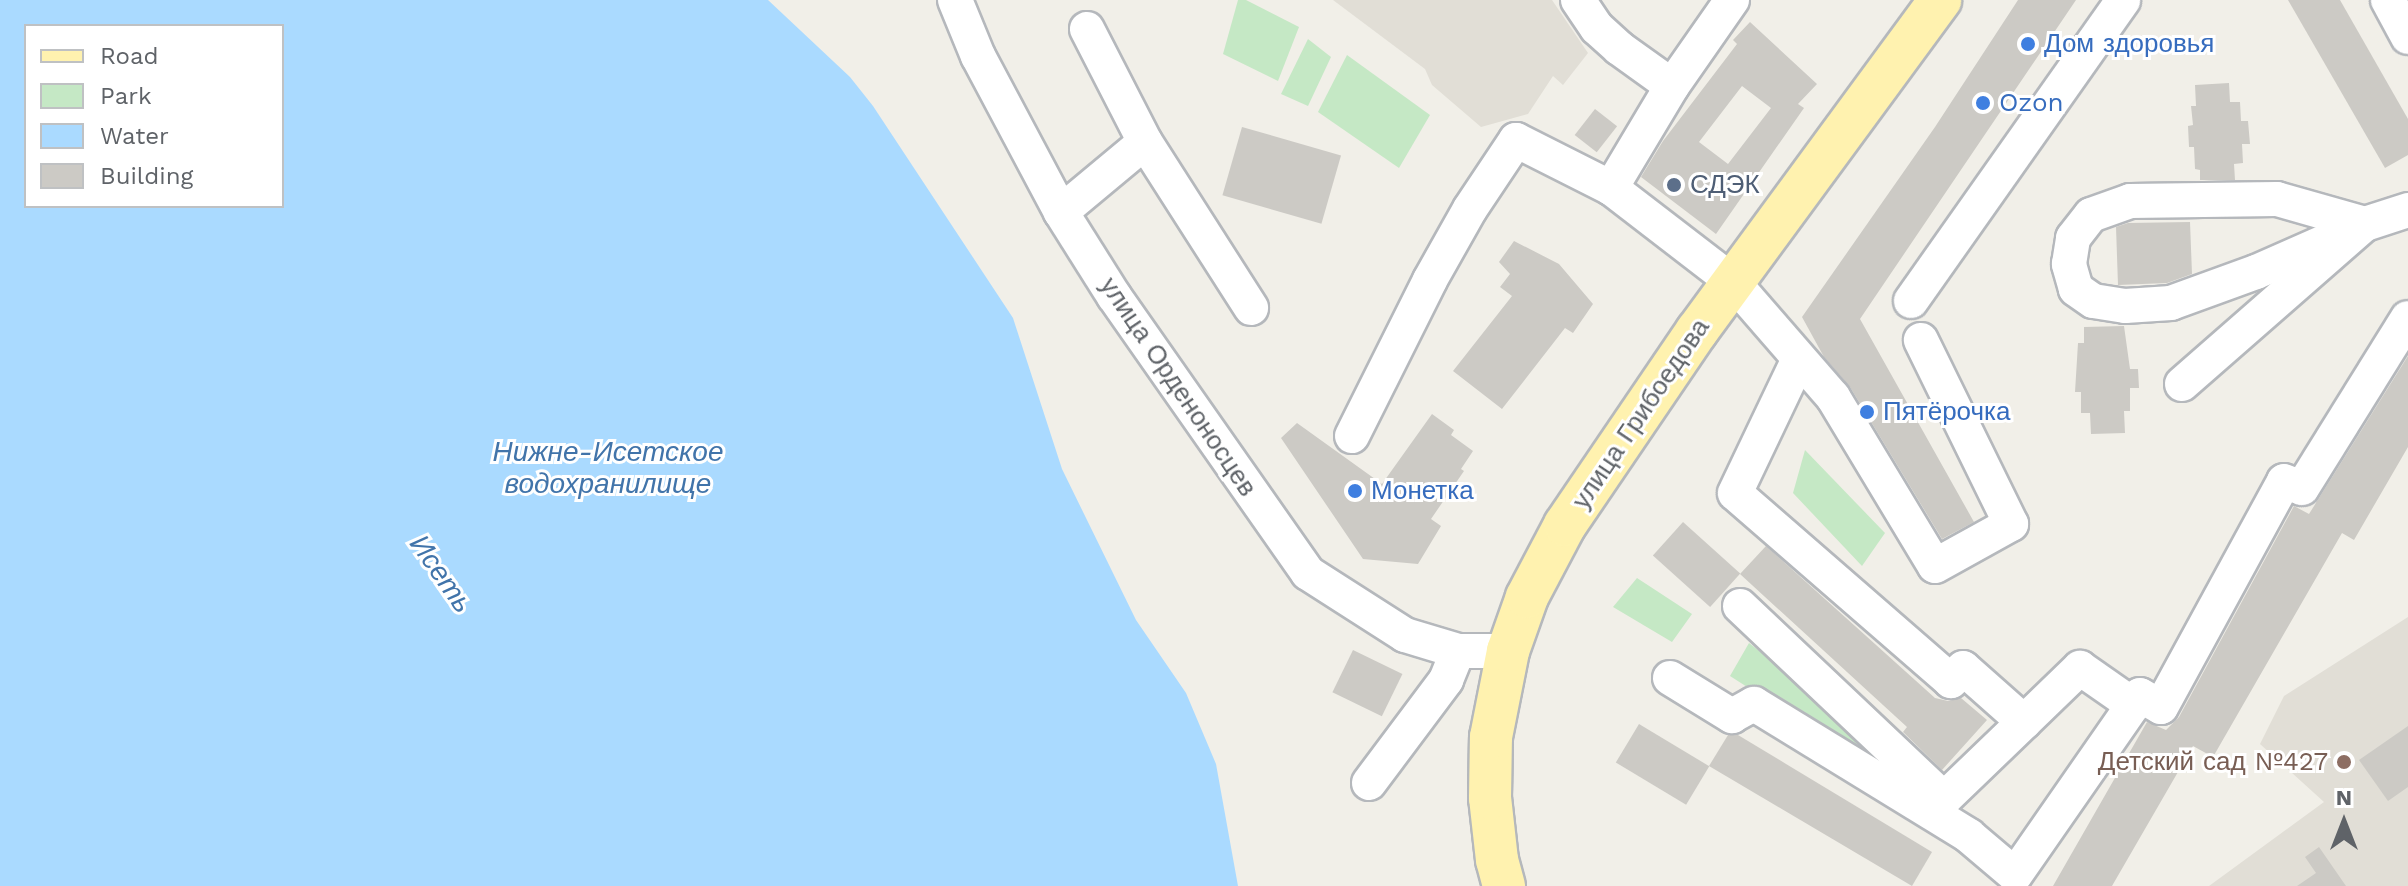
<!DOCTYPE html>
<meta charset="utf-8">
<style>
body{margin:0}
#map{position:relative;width:2408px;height:886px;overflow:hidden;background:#f1efe8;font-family:"Work Sans",sans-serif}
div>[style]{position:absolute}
.education>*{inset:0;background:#e1ded6}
.green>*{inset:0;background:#c5e8c5}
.water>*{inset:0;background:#aadaff}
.building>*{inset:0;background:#cccac5;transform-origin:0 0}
.roads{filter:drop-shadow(2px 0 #b5b8bc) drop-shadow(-2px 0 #b5b8bc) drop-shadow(0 2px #b5b8bc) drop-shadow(0 -2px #b5b8bc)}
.minor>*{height:34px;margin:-17px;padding:0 17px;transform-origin:17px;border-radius:17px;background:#fff}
.major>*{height:42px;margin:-21px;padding:0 21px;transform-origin:21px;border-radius:21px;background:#fff2af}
.dots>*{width:22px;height:22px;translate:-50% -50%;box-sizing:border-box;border:4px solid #fff;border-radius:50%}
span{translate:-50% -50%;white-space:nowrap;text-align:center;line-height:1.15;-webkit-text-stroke:6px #fff;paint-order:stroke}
.shop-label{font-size:26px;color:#366cbe}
.left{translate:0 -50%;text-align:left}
.service-label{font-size:26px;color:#4e5e75}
.street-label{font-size:26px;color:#5f6368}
.education-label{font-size:26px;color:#785e54}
.right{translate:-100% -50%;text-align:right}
.water-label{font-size:28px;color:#4174aa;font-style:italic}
.legend{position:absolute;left:24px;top:24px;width:260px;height:184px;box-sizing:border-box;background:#fff;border:2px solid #bfc1c3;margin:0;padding:10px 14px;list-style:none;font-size:24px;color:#5f6368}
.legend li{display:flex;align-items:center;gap:16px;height:40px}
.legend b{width:40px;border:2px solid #bfc1c3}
.north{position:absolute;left:2304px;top:782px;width:80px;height:80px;-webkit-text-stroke:6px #fff;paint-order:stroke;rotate:0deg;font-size:22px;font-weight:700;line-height:32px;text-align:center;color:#5f6368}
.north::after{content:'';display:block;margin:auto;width:28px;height:36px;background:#5f6368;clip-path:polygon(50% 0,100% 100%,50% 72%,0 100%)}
</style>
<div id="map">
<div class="education">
<div style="clip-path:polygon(1333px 0,1552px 0,1588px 53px,1563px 85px,1553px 76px,1528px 114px,1481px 127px,1432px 85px,1425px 69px)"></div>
<div style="clip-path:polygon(2408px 617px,2408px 886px,2209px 886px,2324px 802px,2260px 744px,2284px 696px)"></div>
</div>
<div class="green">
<div style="clip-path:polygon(1238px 0,1246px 0,1299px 27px,1278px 81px,1223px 54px)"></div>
<div style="clip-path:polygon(1308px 39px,1331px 57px,1308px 106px,1281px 94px)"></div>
<div style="clip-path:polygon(1347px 55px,1430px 115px,1399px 168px,1318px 112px)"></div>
<div style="clip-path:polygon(1805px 450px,1885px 533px,1862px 566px,1793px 493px)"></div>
<div style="clip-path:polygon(1637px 578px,1692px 614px,1672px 642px,1613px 607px)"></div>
<div style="clip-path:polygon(1749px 643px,1886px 749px,1872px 767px,1730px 676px)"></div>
</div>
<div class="water">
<div style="clip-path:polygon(evenodd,0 0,768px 0,850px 77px,873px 106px,1013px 318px,1062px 469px,1136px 620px,1186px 693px,1216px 764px,1238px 886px,0 886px,0 0,26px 26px,282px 26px,282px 206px,26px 206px,26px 26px)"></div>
</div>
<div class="building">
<div style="clip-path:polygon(2018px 0,2076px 0,1860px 319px,1974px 522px,1942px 539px,1850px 387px,1824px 357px,1802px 317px,1935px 127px)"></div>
<div style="clip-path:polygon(2288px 0,2340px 0,2408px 119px,2408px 155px,2385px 168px)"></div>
<div style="clip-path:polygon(evenodd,1750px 22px,1817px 84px,1798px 104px,1804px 108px,1716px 234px,1641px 177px,1663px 141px,1737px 44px,1733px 40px,1750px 22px,1742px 86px,1771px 108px,1728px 164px,1699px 142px,1742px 86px)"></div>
<div style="clip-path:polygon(2229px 83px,2230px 102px,2240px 102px,2241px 121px,2248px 121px,2250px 144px,2242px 144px,2243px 163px,2234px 164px,2235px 180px,2200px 180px,2200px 170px,2195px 169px,2194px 147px,2189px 147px,2188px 126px,2193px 125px,2191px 106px,2196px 106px,2195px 85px)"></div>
<div style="left:1595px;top:109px;width:28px;height:33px;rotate:38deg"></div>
<div style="left:1242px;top:127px;width:103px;height:71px;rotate:16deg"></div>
<div style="clip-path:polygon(2190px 222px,2192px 274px,2167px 283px,2118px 285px,2116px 227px,2128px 223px)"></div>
<div style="clip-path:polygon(1514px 241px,1559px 264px,1593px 304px,1573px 333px,1565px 328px,1502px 409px,1453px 371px,1512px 296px,1500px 287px,1510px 274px,1499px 262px)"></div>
<div style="clip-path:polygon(2124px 326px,2130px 369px,2138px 369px,2139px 388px,2130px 388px,2130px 411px,2124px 411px,2125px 433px,2091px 434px,2090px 413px,2081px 413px,2081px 392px,2075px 392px,2078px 343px,2084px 343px,2084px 327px)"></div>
<div style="clip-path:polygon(2408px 356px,2408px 447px,2354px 540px,2342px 533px,2213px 757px,2193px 746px,2112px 886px,2053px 886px,2147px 722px,2166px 730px,2179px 717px,2294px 506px,2309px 514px)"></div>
<div style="clip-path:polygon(1432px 414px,1454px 430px,1451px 435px,1473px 451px,1461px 469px,1464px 471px,1431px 519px,1441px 526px,1418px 564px,1363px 559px,1281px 438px,1297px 423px,1382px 484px)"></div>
<div style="left:1683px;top:522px;width:77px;height:45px;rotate:42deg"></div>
<div style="clip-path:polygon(1766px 546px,1935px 698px,1948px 701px,1961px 698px,1987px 720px,1942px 770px,1903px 732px,1907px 727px,1740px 574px)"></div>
<div style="left:1353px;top:650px;width:55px;height:47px;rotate:26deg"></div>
<div style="left:1639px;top:724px;width:82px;height:45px;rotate:31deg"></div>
<div style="clip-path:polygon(2408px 726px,2408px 787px,2388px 801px,2359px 760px)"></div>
<div style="clip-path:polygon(1728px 735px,1738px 735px,1932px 852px,1912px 886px,1709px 766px)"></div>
<div style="clip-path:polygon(2319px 847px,2346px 886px,2297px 886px,2316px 873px,2305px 857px)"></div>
</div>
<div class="roads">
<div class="minor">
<div style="left:955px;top:0;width:61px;rotate:67.7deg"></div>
<div style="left:978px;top:56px;width:177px;rotate:62deg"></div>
<div style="left:1061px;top:212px;width:99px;rotate:57.8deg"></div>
<div style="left:1114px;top:296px;width:338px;rotate:55deg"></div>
<div style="left:1308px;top:573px;width:115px;rotate:32.6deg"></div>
<div style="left:1405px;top:635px;width:55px;rotate:16.8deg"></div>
<div style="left:1458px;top:651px;width:50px"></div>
<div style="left:1578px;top:0;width:34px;rotate:56deg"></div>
<div style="left:1597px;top:28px;width:30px;rotate:42deg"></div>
<div style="left:1619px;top:48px;width:65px;rotate:35.6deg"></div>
<div style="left:1672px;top:86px;width:119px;rotate:120.9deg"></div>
<div style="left:2388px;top:0;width:42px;rotate:61.6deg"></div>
<div style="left:1672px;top:86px;width:105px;rotate:-55.1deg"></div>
<div style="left:1145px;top:142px;width:197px;rotate:57.4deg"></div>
<div style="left:2277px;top:199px;width:91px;rotate:15.9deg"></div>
<div style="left:2365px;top:224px;width:119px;rotate:156.2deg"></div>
<div style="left:2256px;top:272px;width:90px;rotate:160deg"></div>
<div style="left:2171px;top:303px;width:46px;rotate:176.3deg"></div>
<div style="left:2125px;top:306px;width:32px;rotate:-171deg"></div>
<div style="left:2093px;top:301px;width:21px;rotate:-145deg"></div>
<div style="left:2076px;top:289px;width:26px;rotate:-106deg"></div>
<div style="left:2069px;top:264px;width:26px;rotate:-81deg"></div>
<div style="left:2073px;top:238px;width:29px;rotate:-52deg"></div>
<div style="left:2091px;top:215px;width:41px;rotate:-19.7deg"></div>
<div style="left:2130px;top:201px;width:147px;rotate:-0.8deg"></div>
<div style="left:1061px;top:212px;width:109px;rotate:-39.8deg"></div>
<div style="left:1145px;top:142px;width:127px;rotate:-117.2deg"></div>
<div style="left:1911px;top:301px;width:368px;rotate:-54.8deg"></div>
<div style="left:2182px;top:384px;width:243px;rotate:-41.2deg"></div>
<div style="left:2365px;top:224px;width:45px;rotate:-18deg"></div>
<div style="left:1352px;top:436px;width:174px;rotate:-63.4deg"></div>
<div style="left:1430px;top:280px;width:81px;rotate:-60.6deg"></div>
<div style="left:1470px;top:209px;width:83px;rotate:-56.3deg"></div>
<div style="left:1516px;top:140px;width:106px;rotate:26.8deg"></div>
<div style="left:1611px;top:188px;width:154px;rotate:37.6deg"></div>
<div style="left:1733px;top:282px;width:152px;rotate:49deg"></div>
<div style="left:1833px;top:397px;width:197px;rotate:58.9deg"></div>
<div style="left:1935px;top:566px;width:87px;rotate:-28.9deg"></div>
<div style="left:2011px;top:524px;width:205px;rotate:-116.1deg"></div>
<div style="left:1740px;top:606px;width:281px;rotate:43.4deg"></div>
<div style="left:1944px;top:799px;width:111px;rotate:-43.9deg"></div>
<div style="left:2024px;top:722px;width:81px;rotate:-138.5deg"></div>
<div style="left:1963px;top:668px;width:18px;rotate:133deg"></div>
<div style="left:1951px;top:681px;width:286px;rotate:-139deg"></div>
<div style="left:1735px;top:493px;width:148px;rotate:-64.5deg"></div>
<div style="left:1670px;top:678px;width:73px;rotate:31.5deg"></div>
<div style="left:1732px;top:716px;width:25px;rotate:-29deg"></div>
<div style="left:1754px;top:704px;width:252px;rotate:31.5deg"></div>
<div style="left:1969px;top:836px;width:60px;rotate:40.3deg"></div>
<div style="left:2015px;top:875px;width:219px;rotate:-55.2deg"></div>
<div style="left:2140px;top:695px;width:24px;rotate:30deg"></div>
<div style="left:2161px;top:707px;width:257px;rotate:-61.4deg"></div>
<div style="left:2284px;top:481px;width:19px;rotate:21deg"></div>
<div style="left:2302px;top:488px;width:200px;rotate:-58.1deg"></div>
<div style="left:2024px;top:722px;width:78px;rotate:-44deg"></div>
<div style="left:2080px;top:668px;width:65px;rotate:34.9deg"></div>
<div style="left:1369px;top:783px;width:129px;rotate:-53.2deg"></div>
<div style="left:1446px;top:680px;width:31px;rotate:-68deg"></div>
</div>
<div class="major">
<div style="left:1504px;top:886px;width:27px;rotate:-105deg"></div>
<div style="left:1497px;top:860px;width:62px;rotate:-96.4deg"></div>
<div style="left:1490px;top:798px;width:61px;rotate:-89.1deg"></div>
<div style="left:1491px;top:737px;width:88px;rotate:-78.8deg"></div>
<div style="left:1508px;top:651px;width:57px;rotate:-70.6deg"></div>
<div style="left:1527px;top:597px;width:81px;rotate:-62.2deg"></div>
<div style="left:1565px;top:525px;width:235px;rotate:-55.8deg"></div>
<div style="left:1697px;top:331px;width:411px;rotate:-53.7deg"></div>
</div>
</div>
<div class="dots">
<div style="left:2028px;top:44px;background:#3f7fe0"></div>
<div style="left:1983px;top:103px;background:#3f7fe0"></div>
<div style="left:1674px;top:185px;background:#5c6f8a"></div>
<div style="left:1867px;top:412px;background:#3f7fe0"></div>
<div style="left:1355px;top:491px;background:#3f7fe0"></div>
<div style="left:2344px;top:762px;background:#8d6e63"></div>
</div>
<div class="shop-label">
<span class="left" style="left:2044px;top:44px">Дом здоровья</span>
<span class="left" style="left:1999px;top:103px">Ozon</span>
<span class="left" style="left:1883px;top:412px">Пятёрочка</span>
<span class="left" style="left:1371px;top:491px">Монетка</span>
</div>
<div class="service-label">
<span class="left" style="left:1690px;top:185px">СДЭК</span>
</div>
<div class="street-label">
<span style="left:1178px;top:387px;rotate:56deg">улица Орденоносцев</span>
<span style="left:1641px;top:414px;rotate:-56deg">улица Грибоедова</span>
</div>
<div class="education-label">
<span class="right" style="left:2328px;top:762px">Детский сад №427</span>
</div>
<div class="water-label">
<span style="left:608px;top:468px">Нижне-Исетское<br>водохранилище</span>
<span style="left:441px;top:574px;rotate:55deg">Исеть</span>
</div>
<ul class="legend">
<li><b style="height:10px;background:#fff2af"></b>Road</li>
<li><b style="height:22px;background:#c5e8c5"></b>Park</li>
<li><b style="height:22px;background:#aadaff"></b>Water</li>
<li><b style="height:22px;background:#cccac5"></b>Building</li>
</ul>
<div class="north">N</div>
</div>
